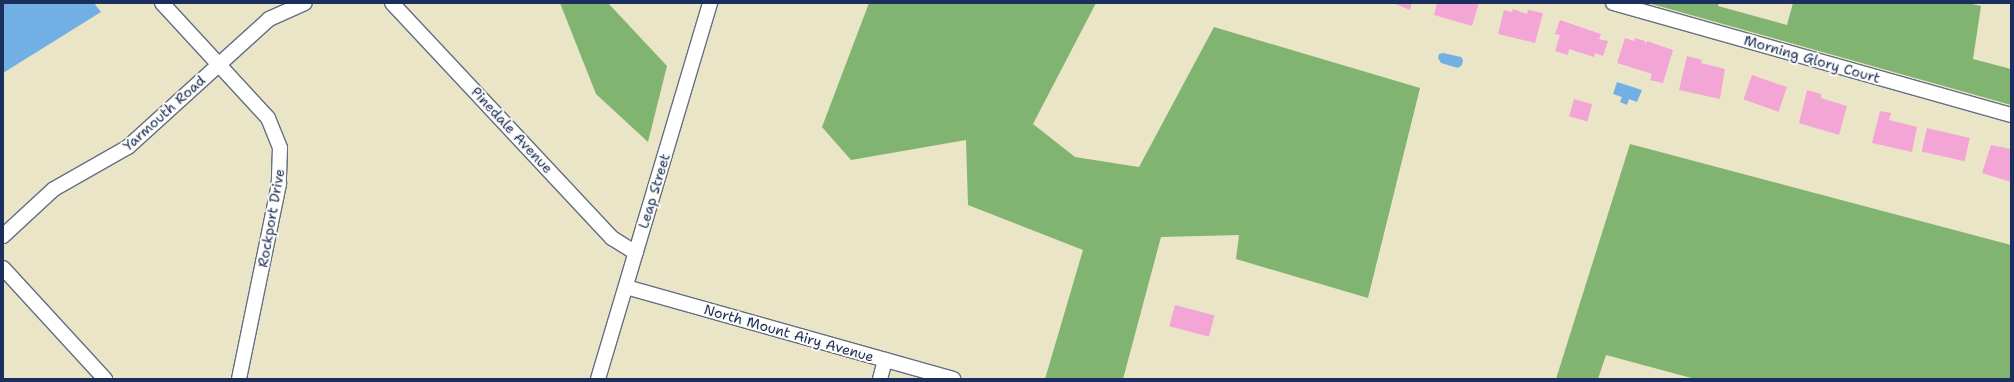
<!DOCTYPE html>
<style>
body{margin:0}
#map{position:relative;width:2014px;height:382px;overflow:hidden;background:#ebe5c7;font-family:"Shantell Sans",sans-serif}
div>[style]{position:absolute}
.forest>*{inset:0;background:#80b470}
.water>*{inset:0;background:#71afe4}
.building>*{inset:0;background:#f3a6d6;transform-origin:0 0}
.roads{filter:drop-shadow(1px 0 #646f83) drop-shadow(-1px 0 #646f83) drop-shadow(0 1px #646f83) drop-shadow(0 -1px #646f83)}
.minor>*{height:14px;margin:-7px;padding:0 7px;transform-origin:7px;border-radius:7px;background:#fff}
span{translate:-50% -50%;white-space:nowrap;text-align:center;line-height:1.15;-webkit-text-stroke:4px #fdfcf7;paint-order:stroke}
.street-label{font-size:14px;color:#1b2f5e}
.frame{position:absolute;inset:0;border:4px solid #1b2f5e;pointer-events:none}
</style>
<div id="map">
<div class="forest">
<div style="clip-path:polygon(560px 3px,608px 3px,667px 66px,648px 142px,596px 94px)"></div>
<div style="clip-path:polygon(869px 3px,1096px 3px,1033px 124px,1075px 157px,1139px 167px,1214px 27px,1420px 88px,1368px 298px,1236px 259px,1239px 235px,1161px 237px,1123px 379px,1045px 379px,1083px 250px,968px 205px,966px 140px,851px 160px,822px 127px)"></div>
<div style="clip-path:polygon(1648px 3px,1719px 3px,1718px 6px,1787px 25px,1793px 3px,1968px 3px,1981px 6px,1973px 59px,2011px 69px,2011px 105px)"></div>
<div style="clip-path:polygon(1630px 144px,2011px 245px,2011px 379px,1695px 379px,1606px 355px,1598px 379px,1556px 379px)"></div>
</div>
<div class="water">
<div style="clip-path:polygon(3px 3px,94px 3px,101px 12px,3px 73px)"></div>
<div style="clip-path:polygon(1443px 53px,1461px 57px,1463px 60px,1462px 65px,1458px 68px,1441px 63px,1438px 58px,1439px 54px)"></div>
<div style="clip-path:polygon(1617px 82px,1642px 90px,1637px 102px,1629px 99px,1627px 105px,1620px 102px,1622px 97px,1613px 94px)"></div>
</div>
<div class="building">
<div style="clip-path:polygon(1393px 3px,1412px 3px,1410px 10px)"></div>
<div style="clip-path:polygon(1437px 3px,1479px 3px,1472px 26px,1434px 15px)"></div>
<div style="clip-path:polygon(1513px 9px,1527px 14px,1528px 10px,1543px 13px,1535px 43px,1498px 34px,1504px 10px,1512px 12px)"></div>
<div style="clip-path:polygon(1560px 20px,1601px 34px,1599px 39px,1608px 41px,1603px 56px,1595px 53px,1594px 57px,1569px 49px,1568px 55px,1555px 51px,1560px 35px,1555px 34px)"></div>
<div style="clip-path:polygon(1625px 38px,1634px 41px,1635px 38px,1645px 41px,1645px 44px,1647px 41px,1673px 50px,1663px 83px,1650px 80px,1652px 74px,1617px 63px)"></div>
<div style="clip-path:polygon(1687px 56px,1702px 60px,1701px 63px,1725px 69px,1720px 99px,1679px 90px)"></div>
<div style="left:1752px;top:75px;width:37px;height:26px;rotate:19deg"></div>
<div style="clip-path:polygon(1807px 90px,1821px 94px,1821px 98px,1847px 106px,1839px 135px,1799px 123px)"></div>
<div style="left:1574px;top:99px;width:19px;height:18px;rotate:16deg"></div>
<div style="clip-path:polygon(1880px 111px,1891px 113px,1889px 120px,1917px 127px,1912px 152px,1872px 143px)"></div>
<div style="left:1927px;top:128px;width:44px;height:24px;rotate:13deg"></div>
<div style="clip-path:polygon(1991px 145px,2011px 149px,2011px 182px,1982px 173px)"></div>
<div style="left:1175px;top:305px;width:41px;height:22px;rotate:15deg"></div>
</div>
<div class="roads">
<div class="minor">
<div style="left:162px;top:3px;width:156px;rotate:47.3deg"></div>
<div style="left:268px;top:118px;width:32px;rotate:68deg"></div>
<div style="left:280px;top:148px;width:36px;rotate:92deg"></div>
<div style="left:279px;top:184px;width:199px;rotate:101.6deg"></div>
<div style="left:392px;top:3px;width:322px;rotate:46.9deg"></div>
<div style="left:612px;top:238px;width:28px;rotate:32deg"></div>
<div style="left:1613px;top:3px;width:413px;rotate:15.7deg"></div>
<div style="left:3px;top:236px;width:69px;rotate:-42.7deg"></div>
<div style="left:54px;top:189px;width:85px;rotate:-29.6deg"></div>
<div style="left:128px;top:147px;width:190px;rotate:-42.2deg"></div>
<div style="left:269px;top:19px;width:39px;rotate:-24deg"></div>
<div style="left:3px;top:268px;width:151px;rotate:47.4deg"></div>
<div style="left:626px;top:287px;width:340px;rotate:15.7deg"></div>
<div style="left:598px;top:379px;width:392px;rotate:-73.4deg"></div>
<div style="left:880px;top:379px;width:20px;rotate:-75deg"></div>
</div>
</div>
<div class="street-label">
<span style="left:1812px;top:59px;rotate:16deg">Morning Glory Court</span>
<span style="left:164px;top:113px;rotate:-42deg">Yarmouth Road</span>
<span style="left:512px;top:130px;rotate:47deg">Pinedale Avenue</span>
<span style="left:654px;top:191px;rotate:-73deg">Leap Street</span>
<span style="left:271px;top:218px;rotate:-80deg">Rockport Drive</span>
<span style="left:789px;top:333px;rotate:16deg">North Mount Airy Avenue</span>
</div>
<div class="frame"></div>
</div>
